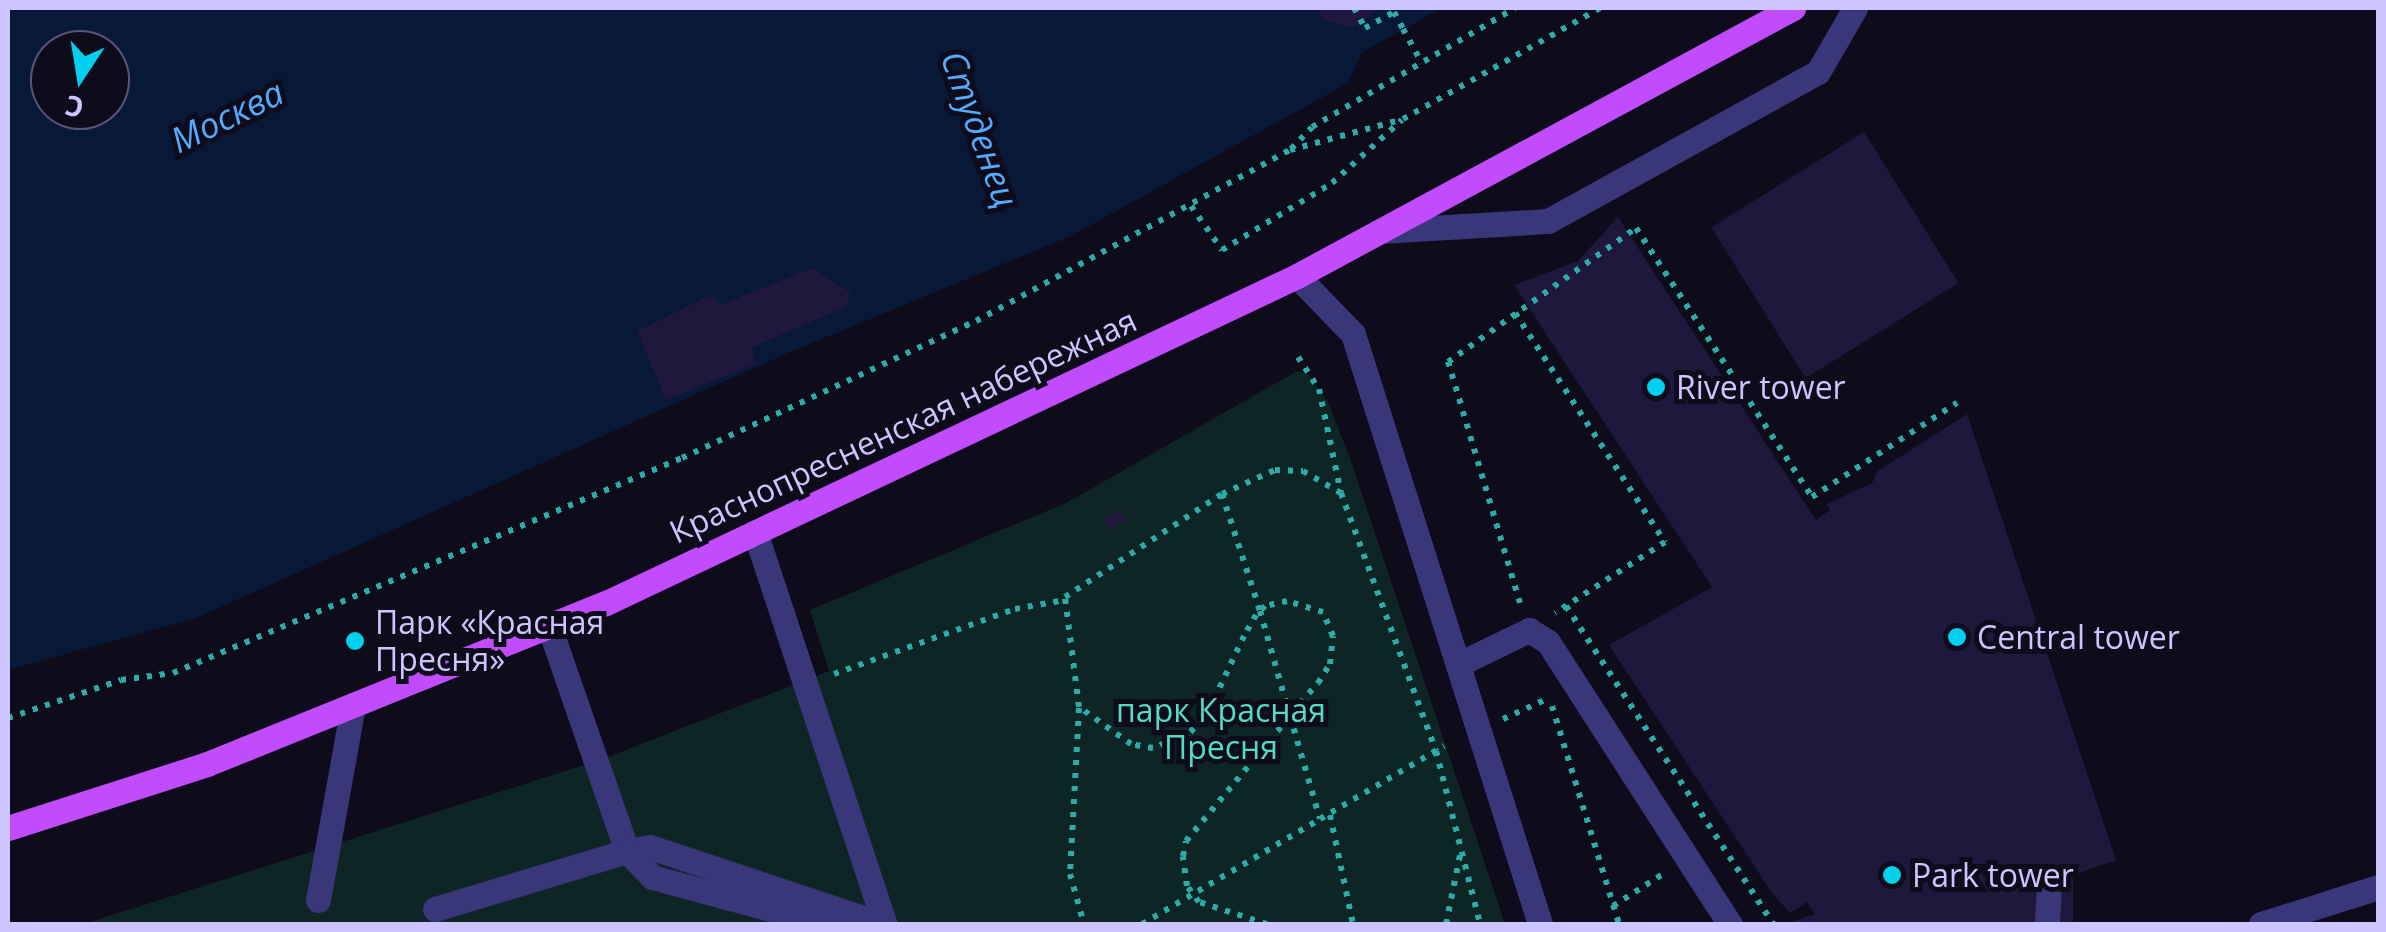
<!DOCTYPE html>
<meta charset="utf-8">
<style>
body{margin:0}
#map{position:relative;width:2386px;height:932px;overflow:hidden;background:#0e0b1b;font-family:"Open Sans",sans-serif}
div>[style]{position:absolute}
.green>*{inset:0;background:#0e2525}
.water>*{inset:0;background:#081837}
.pier>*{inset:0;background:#0e0b1b}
.building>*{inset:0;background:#20173c;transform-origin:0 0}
.path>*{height:6px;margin-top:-3px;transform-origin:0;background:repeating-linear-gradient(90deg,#2caca8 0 5px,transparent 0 13px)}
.minor>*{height:25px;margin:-12.5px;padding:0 12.5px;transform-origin:12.5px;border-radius:12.5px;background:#3a367a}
.major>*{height:25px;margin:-12.5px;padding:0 12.5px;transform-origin:12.5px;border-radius:12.5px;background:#c14cfe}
.path-bridge>*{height:6px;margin-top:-3px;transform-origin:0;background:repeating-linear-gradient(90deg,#2caca8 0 5px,transparent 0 13px)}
.dots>*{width:28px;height:28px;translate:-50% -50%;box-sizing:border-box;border:5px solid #0e0b1b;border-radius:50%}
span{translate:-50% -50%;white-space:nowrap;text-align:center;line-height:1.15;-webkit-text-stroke:10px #0e0b1b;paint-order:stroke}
.poi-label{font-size:32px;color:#cdc5ff}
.left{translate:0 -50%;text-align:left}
.street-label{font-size:32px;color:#cdc5ff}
.park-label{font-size:32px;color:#53ddbf}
.water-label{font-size:35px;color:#53aafe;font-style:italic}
.frame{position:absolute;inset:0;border:10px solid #cdc5ff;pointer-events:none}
.north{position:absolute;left:30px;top:30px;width:100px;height:100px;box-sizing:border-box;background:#0e0b1b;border:2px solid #5a5576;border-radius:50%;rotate:192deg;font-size:28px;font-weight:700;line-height:40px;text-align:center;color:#cdc5ff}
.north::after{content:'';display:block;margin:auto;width:35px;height:45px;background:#01d0ef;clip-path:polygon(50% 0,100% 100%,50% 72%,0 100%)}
</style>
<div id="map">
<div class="green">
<div style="clip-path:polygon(1297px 371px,1309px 375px,1328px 402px,1351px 461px,1505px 924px,84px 924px,600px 760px,829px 671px,810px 610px,1066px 503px)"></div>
</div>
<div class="water">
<div style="clip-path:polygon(evenodd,8px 8px,1484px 8px,1071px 236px,788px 353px,196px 618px,8px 670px,8px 8px,50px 50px,110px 50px,110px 110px,50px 110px,50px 50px)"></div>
</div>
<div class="pier">
<div style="clip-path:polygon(1442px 8px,1484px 8px,1348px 83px,1362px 52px)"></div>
</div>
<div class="building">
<div style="clip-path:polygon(1316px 8px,1380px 8px,1353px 28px,1324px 20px)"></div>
<div style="left:1864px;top:132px;width:178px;height:180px;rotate:58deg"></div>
<div style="clip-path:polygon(1618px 217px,1816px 520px,1830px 510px,1827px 504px,1872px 483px,1878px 471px,1967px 414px,2116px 860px,2073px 875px,2073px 924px,1786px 924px,1815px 914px,1807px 902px,1790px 913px,1772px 893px,1609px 645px,1712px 587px,1514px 285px,1578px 261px)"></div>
<div style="clip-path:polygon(812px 268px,850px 292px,846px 307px,752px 347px,755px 364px,666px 400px,637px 331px,713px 294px,721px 305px)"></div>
<div style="left:1121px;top:510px;width:13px;height:19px;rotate:67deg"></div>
</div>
<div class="path">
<div style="left:1403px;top:29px;width:39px;rotate:61deg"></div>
<div style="left:1291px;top:149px;width:30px;rotate:-46deg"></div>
<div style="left:1312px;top:127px;width:235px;rotate:-30.4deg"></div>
<div style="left:1191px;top:206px;width:54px;rotate:54.8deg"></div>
<div style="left:1222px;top:250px;width:129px;rotate:-31.3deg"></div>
<div style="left:1332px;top:183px;width:94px;rotate:-42deg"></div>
<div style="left:1515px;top:313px;width:274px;rotate:56.8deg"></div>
<div style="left:1665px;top:542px;width:131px;rotate:147.2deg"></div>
<div style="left:1298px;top:357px;width:38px;rotate:57deg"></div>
<div style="left:1319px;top:389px;width:106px;rotate:78.1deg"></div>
<div style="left:1222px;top:494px;width:58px;rotate:-24.4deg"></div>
<div style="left:1275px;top:470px;width:28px;rotate:2deg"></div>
<div style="left:1303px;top:471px;width:44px;rotate:30.1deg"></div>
<div style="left:1341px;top:493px;width:275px;rotate:69.8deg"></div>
<div style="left:1436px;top:751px;width:179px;rotate:75.7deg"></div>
<div style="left:1520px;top:603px;width:252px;rotate:-106.6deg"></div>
<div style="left:1448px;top:362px;width:231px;rotate:-35.5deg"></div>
<div style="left:1636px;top:228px;width:321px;rotate:56.8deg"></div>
<div style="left:1812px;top:497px;width:173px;rotate:-33deg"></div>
<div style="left:1566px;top:606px;width:379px;rotate:56.9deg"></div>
<div style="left:834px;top:674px;width:192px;rotate:-19.8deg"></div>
<div style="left:1015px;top:609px;width:51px;rotate:-10.2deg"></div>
<div style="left:1552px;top:706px;width:228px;rotate:72.9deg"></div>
<div style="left:1079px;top:708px;width:166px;rotate:93.1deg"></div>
<div style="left:1070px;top:874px;width:52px;rotate:74.4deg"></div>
<div style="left:8px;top:718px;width:119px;rotate:-18.6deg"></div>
<div style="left:121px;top:680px;width:52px;rotate:-7.7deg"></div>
<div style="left:173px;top:673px;width:553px;rotate:-22.9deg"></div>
<div style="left:682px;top:458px;width:324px;rotate:-25deg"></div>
<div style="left:976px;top:321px;width:358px;rotate:-28.6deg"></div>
<div style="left:1290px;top:150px;width:117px;rotate:-15.3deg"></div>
<div style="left:1403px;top:119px;width:226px;rotate:-29.4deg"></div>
<div style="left:1503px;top:719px;width:51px;rotate:-24.5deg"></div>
<div style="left:1330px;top:815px;width:111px;rotate:78.1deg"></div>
<div style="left:1613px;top:906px;width:63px;rotate:-32.7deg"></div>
<div style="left:1142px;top:924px;width:207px;rotate:-30.5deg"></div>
<div style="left:1267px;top:924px;width:71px;rotate:-162.1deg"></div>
<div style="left:1199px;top:902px;width:20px;rotate:-127deg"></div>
<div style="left:1187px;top:886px;width:30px;rotate:-98deg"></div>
<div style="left:1183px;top:856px;width:15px;rotate:-79deg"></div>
<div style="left:1186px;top:841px;width:163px;rotate:-50.2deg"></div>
<div style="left:1290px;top:716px;width:16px;rotate:-52deg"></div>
<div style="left:1300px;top:703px;width:27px;rotate:-48deg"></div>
<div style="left:1318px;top:683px;width:22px;rotate:-58deg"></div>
<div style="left:1330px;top:664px;width:28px;rotate:-84deg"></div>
<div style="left:1333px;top:636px;width:26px;rotate:-113deg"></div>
<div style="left:1323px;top:612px;width:38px;rotate:-163deg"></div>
<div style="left:1287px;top:601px;width:23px;rotate:167deg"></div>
<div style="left:1265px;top:606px;width:13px;rotate:135deg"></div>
<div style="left:1256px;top:615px;width:24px;rotate:120deg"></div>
<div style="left:1244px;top:636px;width:80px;rotate:115.3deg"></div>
<div style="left:1210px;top:708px;width:33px;rotate:129deg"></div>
<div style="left:1189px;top:734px;width:39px;rotate:159deg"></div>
<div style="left:1153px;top:748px;width:22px;rotate:-170deg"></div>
<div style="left:1131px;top:744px;width:64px;rotate:-144.6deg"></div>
<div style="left:1079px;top:707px;width:111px;rotate:-97.3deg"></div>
<div style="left:1065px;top:597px;width:188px;rotate:-33.3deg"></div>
<div style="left:1222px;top:494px;width:123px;rotate:72deg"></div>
<div style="left:1260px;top:611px;width:109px;rotate:74.1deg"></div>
<div style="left:1290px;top:716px;width:107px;rotate:73.8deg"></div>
<div style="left:1320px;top:819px;width:144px;rotate:-30.5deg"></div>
<div style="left:1446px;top:924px;width:70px;rotate:-78.5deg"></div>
</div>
<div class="minor">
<div style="left:1380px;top:231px;width:168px;rotate:-3.4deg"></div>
<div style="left:1548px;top:221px;width:308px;rotate:-28.9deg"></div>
<div style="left:1818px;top:72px;width:74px;rotate:-60deg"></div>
<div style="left:1297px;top:276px;width:81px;rotate:46deg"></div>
<div style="left:1353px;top:334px;width:619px;rotate:72.41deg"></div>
<div style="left:755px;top:532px;width:413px;rotate:71.7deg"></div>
<div style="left:549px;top:626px;width:238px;rotate:70.9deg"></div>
<div style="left:627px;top:851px;width:23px;rotate:-10deg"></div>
<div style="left:650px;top:847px;width:244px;rotate:18.4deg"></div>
<div style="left:1459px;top:664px;width:78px;rotate:-25.9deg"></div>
<div style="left:1529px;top:630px;width:22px;rotate:32deg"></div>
<div style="left:1548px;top:642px;width:336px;rotate:57.2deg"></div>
<div style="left:318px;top:900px;width:198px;rotate:-79.8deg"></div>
<div style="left:435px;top:909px;width:201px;rotate:-16.8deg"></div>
<div style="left:627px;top:851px;width:36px;rotate:46deg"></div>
<div style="left:652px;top:877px;width:180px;rotate:15.1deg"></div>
<div style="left:2047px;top:924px;width:41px;rotate:-87.2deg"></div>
<div style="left:2261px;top:924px;width:123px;rotate:-17.5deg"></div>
</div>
<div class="major">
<div style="left:8px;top:828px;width:209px;rotate:-17.8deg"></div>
<div style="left:207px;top:764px;width:430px;rotate:-22deg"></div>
<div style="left:606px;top:603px;width:764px;rotate:-25.32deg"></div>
<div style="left:1297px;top:276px;width:564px;rotate:-28.38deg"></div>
</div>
<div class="path-bridge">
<div style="left:1354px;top:8px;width:23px;rotate:61deg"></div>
<div style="left:1365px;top:28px;width:33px;rotate:-29deg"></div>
<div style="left:1394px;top:12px;width:19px;rotate:62deg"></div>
</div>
<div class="dots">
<div style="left:1656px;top:387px;background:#01d0ef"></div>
<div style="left:1957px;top:637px;background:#01d0ef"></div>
<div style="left:355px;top:641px;background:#01d0ef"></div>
<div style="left:1892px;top:875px;background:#01d0ef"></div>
</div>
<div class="poi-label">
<span class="left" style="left:1676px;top:387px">River tower</span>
<span class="left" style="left:375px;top:641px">Парк «Красная<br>Пресня»</span>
<span class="left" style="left:1977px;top:637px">Central tower</span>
<span class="left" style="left:1912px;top:875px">Park tower</span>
</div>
<div class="street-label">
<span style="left:903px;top:426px;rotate:-25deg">Краснопресненская набережная</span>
</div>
<div class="park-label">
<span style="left:1221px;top:729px">парк Красная<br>Пресня</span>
</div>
<div class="water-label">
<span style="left:227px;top:116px;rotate:-26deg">Москва</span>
<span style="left:980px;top:129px;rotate:70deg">Студенец</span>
</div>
<div class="frame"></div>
<div class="north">С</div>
</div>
